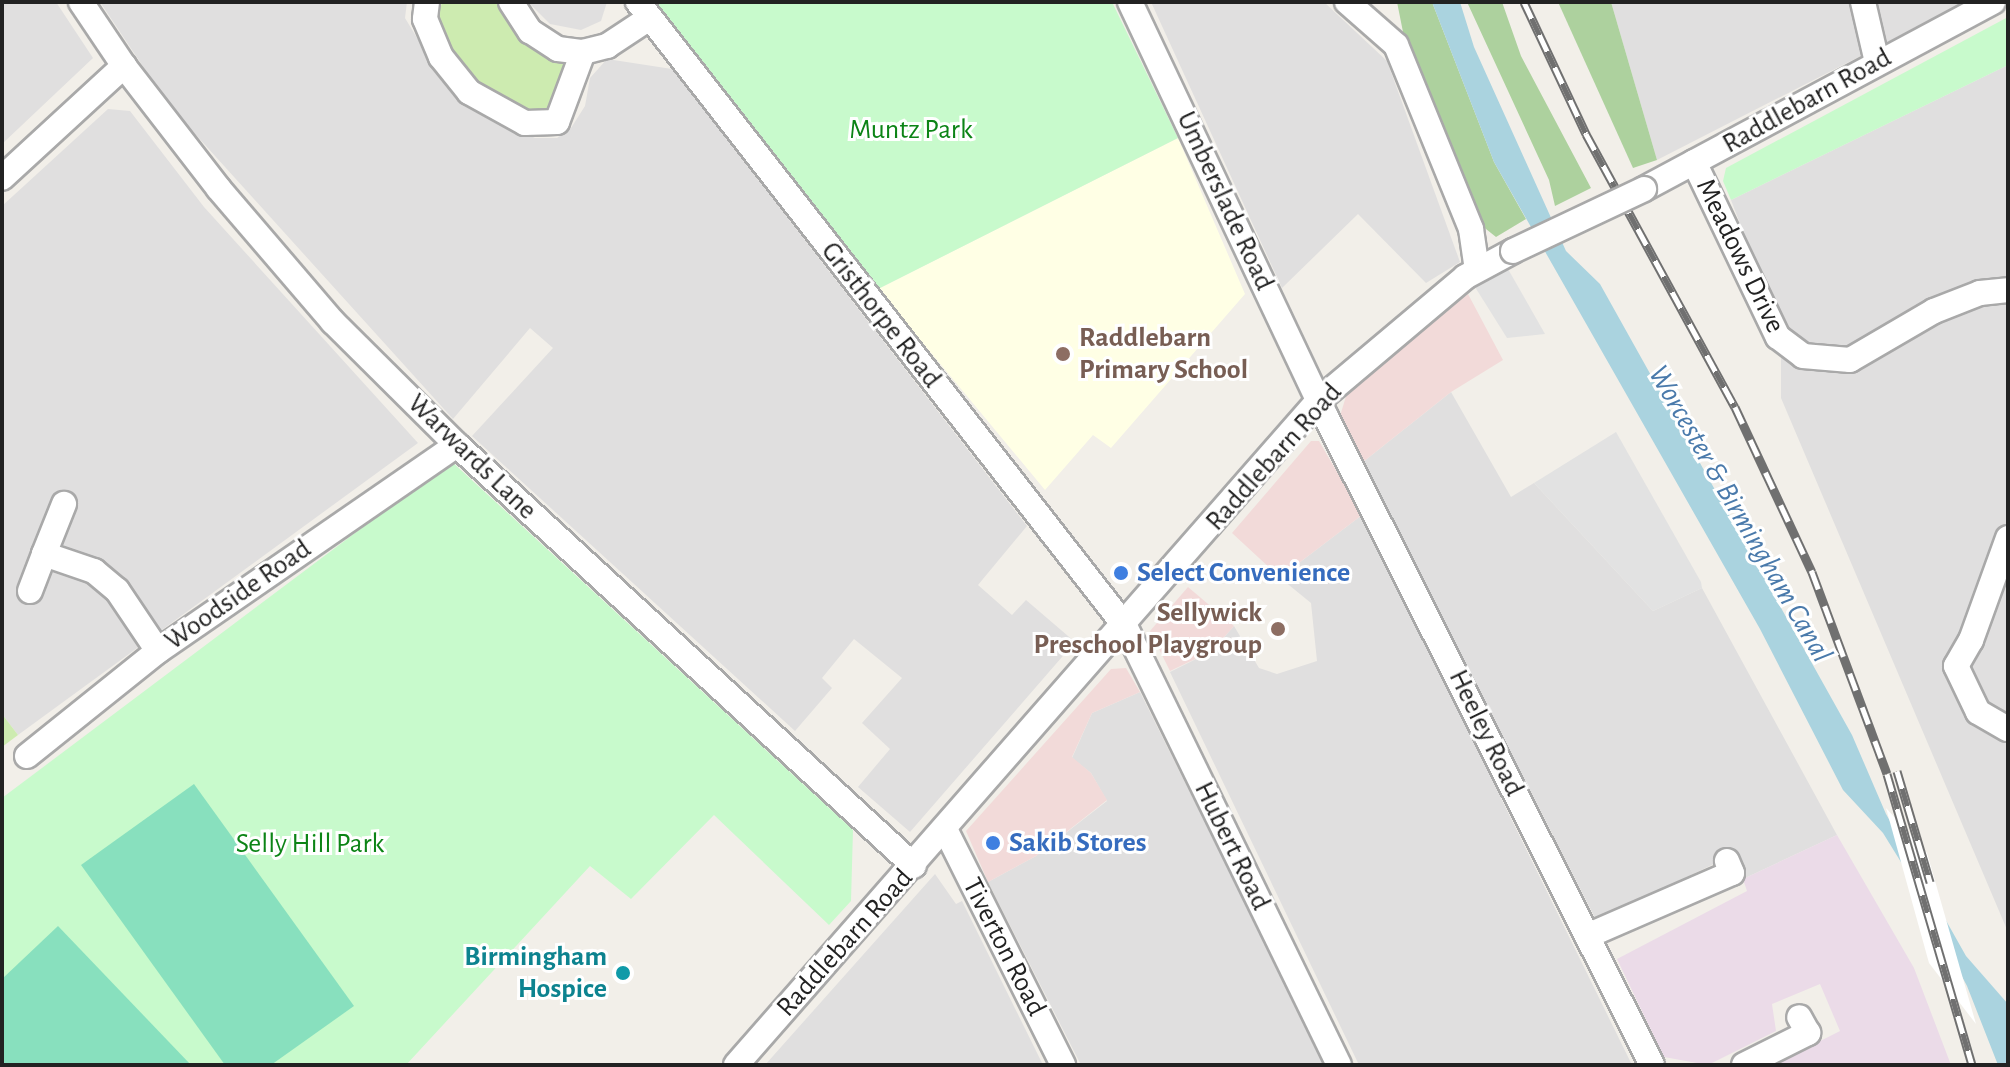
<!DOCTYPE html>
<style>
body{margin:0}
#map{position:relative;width:2010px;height:1067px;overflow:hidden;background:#f2efe9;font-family:"Alegreya Sans",sans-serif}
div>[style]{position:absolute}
.residential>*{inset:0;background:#e0dfdf}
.commercial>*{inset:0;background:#f2dad9}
.industrial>*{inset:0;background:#ebdbe8}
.education>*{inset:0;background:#ffffe5}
.grass>*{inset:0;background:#cdebb0}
.forest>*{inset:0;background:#add19e}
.park>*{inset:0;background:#c8facc}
.pitch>*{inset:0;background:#88e0be}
.parking>*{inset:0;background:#e2e2e2}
.water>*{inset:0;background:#aad3df}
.pier>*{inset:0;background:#fff}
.roads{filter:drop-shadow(2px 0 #a9a9a9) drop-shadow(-2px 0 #a9a9a9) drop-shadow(0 2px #a9a9a9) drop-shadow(0 -2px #a9a9a9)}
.minor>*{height:24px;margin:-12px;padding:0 12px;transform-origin:12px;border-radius:12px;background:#fff}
.rail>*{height:9px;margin-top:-4.5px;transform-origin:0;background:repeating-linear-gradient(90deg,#fff 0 18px,#707070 0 36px);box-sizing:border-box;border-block:2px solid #707070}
.bridges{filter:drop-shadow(2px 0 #a9a9a9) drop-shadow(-2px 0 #a9a9a9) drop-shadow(0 2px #a9a9a9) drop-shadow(0 -2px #a9a9a9)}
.minor-bridge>*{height:24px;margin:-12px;padding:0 12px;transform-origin:12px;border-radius:12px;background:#fff}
.dots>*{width:22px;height:22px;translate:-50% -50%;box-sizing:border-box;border:4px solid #fff;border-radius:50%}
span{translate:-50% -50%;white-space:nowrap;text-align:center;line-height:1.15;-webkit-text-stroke:6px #fff;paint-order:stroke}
.street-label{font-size:28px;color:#222}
.park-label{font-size:28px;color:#0c8416}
.education-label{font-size:28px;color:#785e54;font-weight:700}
.left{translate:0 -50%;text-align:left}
.right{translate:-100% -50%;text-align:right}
.shop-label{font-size:28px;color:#366cbe;font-weight:700}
.culture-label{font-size:28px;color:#0d838f;font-weight:700}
.water-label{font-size:30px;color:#4a7aab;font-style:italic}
.frame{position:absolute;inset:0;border:4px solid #222;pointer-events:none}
</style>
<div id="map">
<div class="residential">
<div style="clip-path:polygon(2px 2px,56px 2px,93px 58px,2px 144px)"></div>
<div style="clip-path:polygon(100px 2px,407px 2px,405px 18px,443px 81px,465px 104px,535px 138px,557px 138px,571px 128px,585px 106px,590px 78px,607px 59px,672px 69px,1027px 526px,978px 585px,1012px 615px,1026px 600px,1075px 642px,910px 832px,858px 787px,890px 749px,862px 723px,902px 678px,854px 639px,822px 678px,832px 688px,795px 731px,472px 436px,553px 348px,530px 328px,453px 419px,168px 104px)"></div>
<div style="clip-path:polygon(528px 2px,607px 2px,601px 21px,581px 30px,550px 24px)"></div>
<div style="clip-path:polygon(1151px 2px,1324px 2px,1387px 61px,1460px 262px,1426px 283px,1358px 214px,1282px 288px)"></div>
<div style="clip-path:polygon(1611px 2px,1966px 2px,1657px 160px)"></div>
<div style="clip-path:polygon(2008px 65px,2008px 932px,1781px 398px,1781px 331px,1731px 200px)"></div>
<div style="clip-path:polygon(108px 109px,130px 111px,204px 207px,418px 443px,18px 735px,2px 714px,2px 206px)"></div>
<div style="clip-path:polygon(1451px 392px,1511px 497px,1534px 483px,1653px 611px,1702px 588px,1837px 835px,1743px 879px,1733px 855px,1596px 920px,1363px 462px)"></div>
<div style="clip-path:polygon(1362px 515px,1632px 1065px,1359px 1065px,1170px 672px,1212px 651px,1234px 626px,1259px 668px,1277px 674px,1317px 661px,1311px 603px,1284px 581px,1291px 569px)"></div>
<div style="clip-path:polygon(1140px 692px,1325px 1065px,1081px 1065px,988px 882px,1036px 856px,1107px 801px,1091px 773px,1072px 758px,1092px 713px)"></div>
<div style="clip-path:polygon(935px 874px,956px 904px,962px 901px,1043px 1065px,765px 1065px)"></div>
</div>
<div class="commercial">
<div style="clip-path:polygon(1468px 294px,1503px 360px,1451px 392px,1363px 462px,1340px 416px,1347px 393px)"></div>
<div style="clip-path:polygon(1311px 441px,1319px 441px,1362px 515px,1291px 569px,1284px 581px,1232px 533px)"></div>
<div style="clip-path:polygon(1188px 587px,1234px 626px,1212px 651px,1170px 671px,1150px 631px)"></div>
<div style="clip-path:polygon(1126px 668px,1140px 692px,1092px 713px,1072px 757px,1091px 773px,1107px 800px,1036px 856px,988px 882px,966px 831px,1111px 669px)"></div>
</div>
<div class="industrial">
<div style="clip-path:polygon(1837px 835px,1914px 968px,1951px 1065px,1773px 1065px,1840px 1031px,1820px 984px,1772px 1004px,1776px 1031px,1708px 1065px,1664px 1057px,1617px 959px,1747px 891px,1743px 879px)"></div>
</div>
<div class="education">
<div style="clip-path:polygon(1178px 138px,1245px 294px,1111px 448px,1093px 435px,1045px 490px,878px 289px)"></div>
</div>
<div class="grass">
<div style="clip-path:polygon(442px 2px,503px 2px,566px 56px,556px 110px,521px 113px,473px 86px,450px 57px,436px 24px)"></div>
<div style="clip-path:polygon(2px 714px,18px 735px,2px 747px)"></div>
</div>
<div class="forest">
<div style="clip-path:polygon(1397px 2px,1432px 2px,1494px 162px,1526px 219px,1496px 237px,1476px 221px,1434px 104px,1407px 52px)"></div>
<div style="clip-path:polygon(1467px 2px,1502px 2px,1521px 56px,1591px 188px,1555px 206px,1549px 180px)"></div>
<div style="clip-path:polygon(1558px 2px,1611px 2px,1657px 160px,1633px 168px)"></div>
</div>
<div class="park">
<div style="clip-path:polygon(651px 2px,1112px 2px,1178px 138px,878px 289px)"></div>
<div style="clip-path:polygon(2008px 17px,2008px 65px,1731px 200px,1723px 181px,1726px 168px)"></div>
<div style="clip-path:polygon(451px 461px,853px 830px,851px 901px,829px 925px,714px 815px,631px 899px,590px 866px,406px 1065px,2px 1065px,2px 798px)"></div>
</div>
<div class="pitch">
<div style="clip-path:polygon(194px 784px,354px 1006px,271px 1065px,225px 1065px,81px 865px)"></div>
<div style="clip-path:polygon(58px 926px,191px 1065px,2px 1065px,2px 979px)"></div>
</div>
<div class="parking">
<div style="clip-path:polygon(1508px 269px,1545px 334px,1507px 338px,1475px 287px)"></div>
<div style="clip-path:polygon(1616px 432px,1701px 582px,1702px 588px,1653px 611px,1534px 483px)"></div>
</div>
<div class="water">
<div style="clip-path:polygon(1432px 2px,1460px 2px,1474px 47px,1566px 251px,1600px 284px,1852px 735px,1886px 814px,1966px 956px,2008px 1004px,2008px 1065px,1998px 1065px,1967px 986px,1904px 867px,1883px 833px,1843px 790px,1760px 629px,1494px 162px)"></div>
</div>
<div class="pier">
<div style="clip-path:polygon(1886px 808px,1927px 853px,1976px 1024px,1929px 963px)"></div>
</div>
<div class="roads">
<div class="minor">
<div style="left:81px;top:2px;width:77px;rotate:56.1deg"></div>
<div style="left:124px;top:66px;width:155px;rotate:52.3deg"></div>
<div style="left:219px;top:189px;width:175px;rotate:49.4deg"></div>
<div style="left:333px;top:322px;width:175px;rotate:44.8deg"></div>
<div style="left:457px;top:445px;width:621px;rotate:42.65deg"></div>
<div style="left:427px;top:2px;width:17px;rotate:97deg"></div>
<div style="left:425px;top:19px;width:41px;rotate:67.2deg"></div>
<div style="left:441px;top:57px;width:45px;rotate:51.3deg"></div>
<div style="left:469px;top:92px;width:64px;rotate:29deg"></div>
<div style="left:525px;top:123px;width:32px;rotate:-2deg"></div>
<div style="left:557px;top:122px;width:75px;rotate:-69.6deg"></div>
<div style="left:511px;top:2px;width:35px;rotate:57deg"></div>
<div style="left:530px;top:31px;width:33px;rotate:33deg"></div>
<div style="left:558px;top:49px;width:25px;rotate:7deg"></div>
<div style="left:583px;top:52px;width:25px;rotate:-14deg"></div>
<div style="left:607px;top:46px;width:49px;rotate:-33.4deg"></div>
<div style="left:638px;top:2px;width:792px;rotate:52.03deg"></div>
<div style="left:1125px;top:626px;width:488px;rotate:64deg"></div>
<div style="left:1130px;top:2px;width:459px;rotate:64.7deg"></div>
<div style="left:1326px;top:417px;width:725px;rotate:63.29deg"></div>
<div style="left:1347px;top:2px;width:65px;rotate:41.3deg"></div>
<div style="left:1396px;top:45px;width:199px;rotate:67.8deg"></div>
<div style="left:1471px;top:229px;width:41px;rotate:81.7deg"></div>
<div style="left:1863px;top:2px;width:62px;rotate:76.9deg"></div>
<div style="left:1694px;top:162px;width:194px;rotate:64.4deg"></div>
<div style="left:1778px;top:337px;width:31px;rotate:37deg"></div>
<div style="left:1803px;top:356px;width:47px;rotate:4.9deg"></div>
<div style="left:1850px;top:360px;width:97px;rotate:-30.3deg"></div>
<div style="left:1934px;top:311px;width:49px;rotate:-21.4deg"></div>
<div style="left:1980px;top:293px;width:28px;rotate:-6deg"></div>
<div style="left:2px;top:178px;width:166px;rotate:-42.6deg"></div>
<div style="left:1644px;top:189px;width:396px;rotate:-28.2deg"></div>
<div style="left:2008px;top:538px;width:109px;rotate:109.9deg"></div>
<div style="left:1971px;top:640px;width:30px;rotate:120deg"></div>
<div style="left:1956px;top:666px;width:51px;rotate:64.4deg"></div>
<div style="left:1978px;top:712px;width:34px;rotate:30deg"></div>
<div style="left:44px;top:554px;width:54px;rotate:-68.2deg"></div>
<div style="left:30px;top:591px;width:40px;rotate:-69deg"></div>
<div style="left:44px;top:554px;width:53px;rotate:18.8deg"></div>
<div style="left:94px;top:571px;width:30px;rotate:40deg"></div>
<div style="left:117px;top:590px;width:73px;rotate:56.1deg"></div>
<div style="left:27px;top:756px;width:168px;rotate:-38.7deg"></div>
<div style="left:158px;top:651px;width:363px;rotate:-34.6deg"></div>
<div style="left:945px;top:829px;width:264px;rotate:63.4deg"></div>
<div style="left:1587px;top:936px;width:158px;rotate:-23.5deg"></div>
<div style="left:1732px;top:873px;width:13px;rotate:-113deg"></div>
<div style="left:736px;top:1065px;width:883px;rotate:-48.77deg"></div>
<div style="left:1318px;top:401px;width:192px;rotate:-40.1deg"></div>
<div style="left:1465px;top:277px;width:55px;rotate:-28.4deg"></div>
<div style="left:1744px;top:1065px;width:72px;rotate:-26.6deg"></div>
<div style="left:1808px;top:1033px;width:18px;rotate:-119deg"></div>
</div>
</div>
<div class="rail">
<div style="left:1524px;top:2px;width:146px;rotate:64.8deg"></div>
<div style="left:1586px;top:134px;width:311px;rotate:61.4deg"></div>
<div style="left:1735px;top:407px;width:182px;rotate:65deg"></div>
<div style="left:1812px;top:572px;width:215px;rotate:69.6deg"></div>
<div style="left:1887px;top:774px;width:303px;rotate:73.7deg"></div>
<div style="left:1897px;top:771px;width:116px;rotate:73.4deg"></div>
</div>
<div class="bridges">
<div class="minor-bridge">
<div style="left:1513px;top:251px;width:145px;rotate:-25.3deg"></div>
</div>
</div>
<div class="dots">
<div style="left:1063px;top:354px;background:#8d6e63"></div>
<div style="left:1121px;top:573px;background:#3f7fe0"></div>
<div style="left:1278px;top:629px;background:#8d6e63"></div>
<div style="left:993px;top:843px;background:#3f7fe0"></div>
<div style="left:623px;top:973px;background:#0f9aa8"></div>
</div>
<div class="street-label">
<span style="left:1807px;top:101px;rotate:-29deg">Raddlebarn Road</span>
<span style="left:1225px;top:201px;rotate:65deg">Umberslade Road</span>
<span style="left:1740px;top:256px;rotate:64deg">Meadows Drive</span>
<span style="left:881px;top:315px;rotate:52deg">Gristhorpe Road</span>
<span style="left:472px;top:457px;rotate:44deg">Warwards Lane</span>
<span style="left:1274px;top:457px;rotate:-48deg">Raddlebarn Road</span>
<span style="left:238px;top:595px;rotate:-35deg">Woodside Road</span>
<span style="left:1486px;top:733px;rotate:64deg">Heeley Road</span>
<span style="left:1232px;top:846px;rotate:64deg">Hubert Road</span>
<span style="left:845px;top:943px;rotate:-48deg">Raddlebarn Road</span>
<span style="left:1004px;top:947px;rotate:63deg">Tiverton Road</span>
</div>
<div class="park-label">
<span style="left:911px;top:130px">Muntz Park</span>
<span style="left:310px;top:844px">Selly Hill Park</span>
</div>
<div class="education-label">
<span class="left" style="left:1079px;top:354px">Raddlebarn<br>Primary School</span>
<span class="right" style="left:1262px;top:629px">Sellywick<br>Preschool Playgroup</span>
</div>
<div class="shop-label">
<span class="left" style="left:1137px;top:573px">Select Convenience</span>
<span class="left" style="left:1009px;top:843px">Sakib Stores</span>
</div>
<div class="culture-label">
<span class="right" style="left:607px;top:973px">Birmingham<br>Hospice</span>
</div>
<div class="water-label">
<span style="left:1740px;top:514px;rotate:60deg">Worcester &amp; Birmingham Canal</span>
</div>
<div class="frame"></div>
</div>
